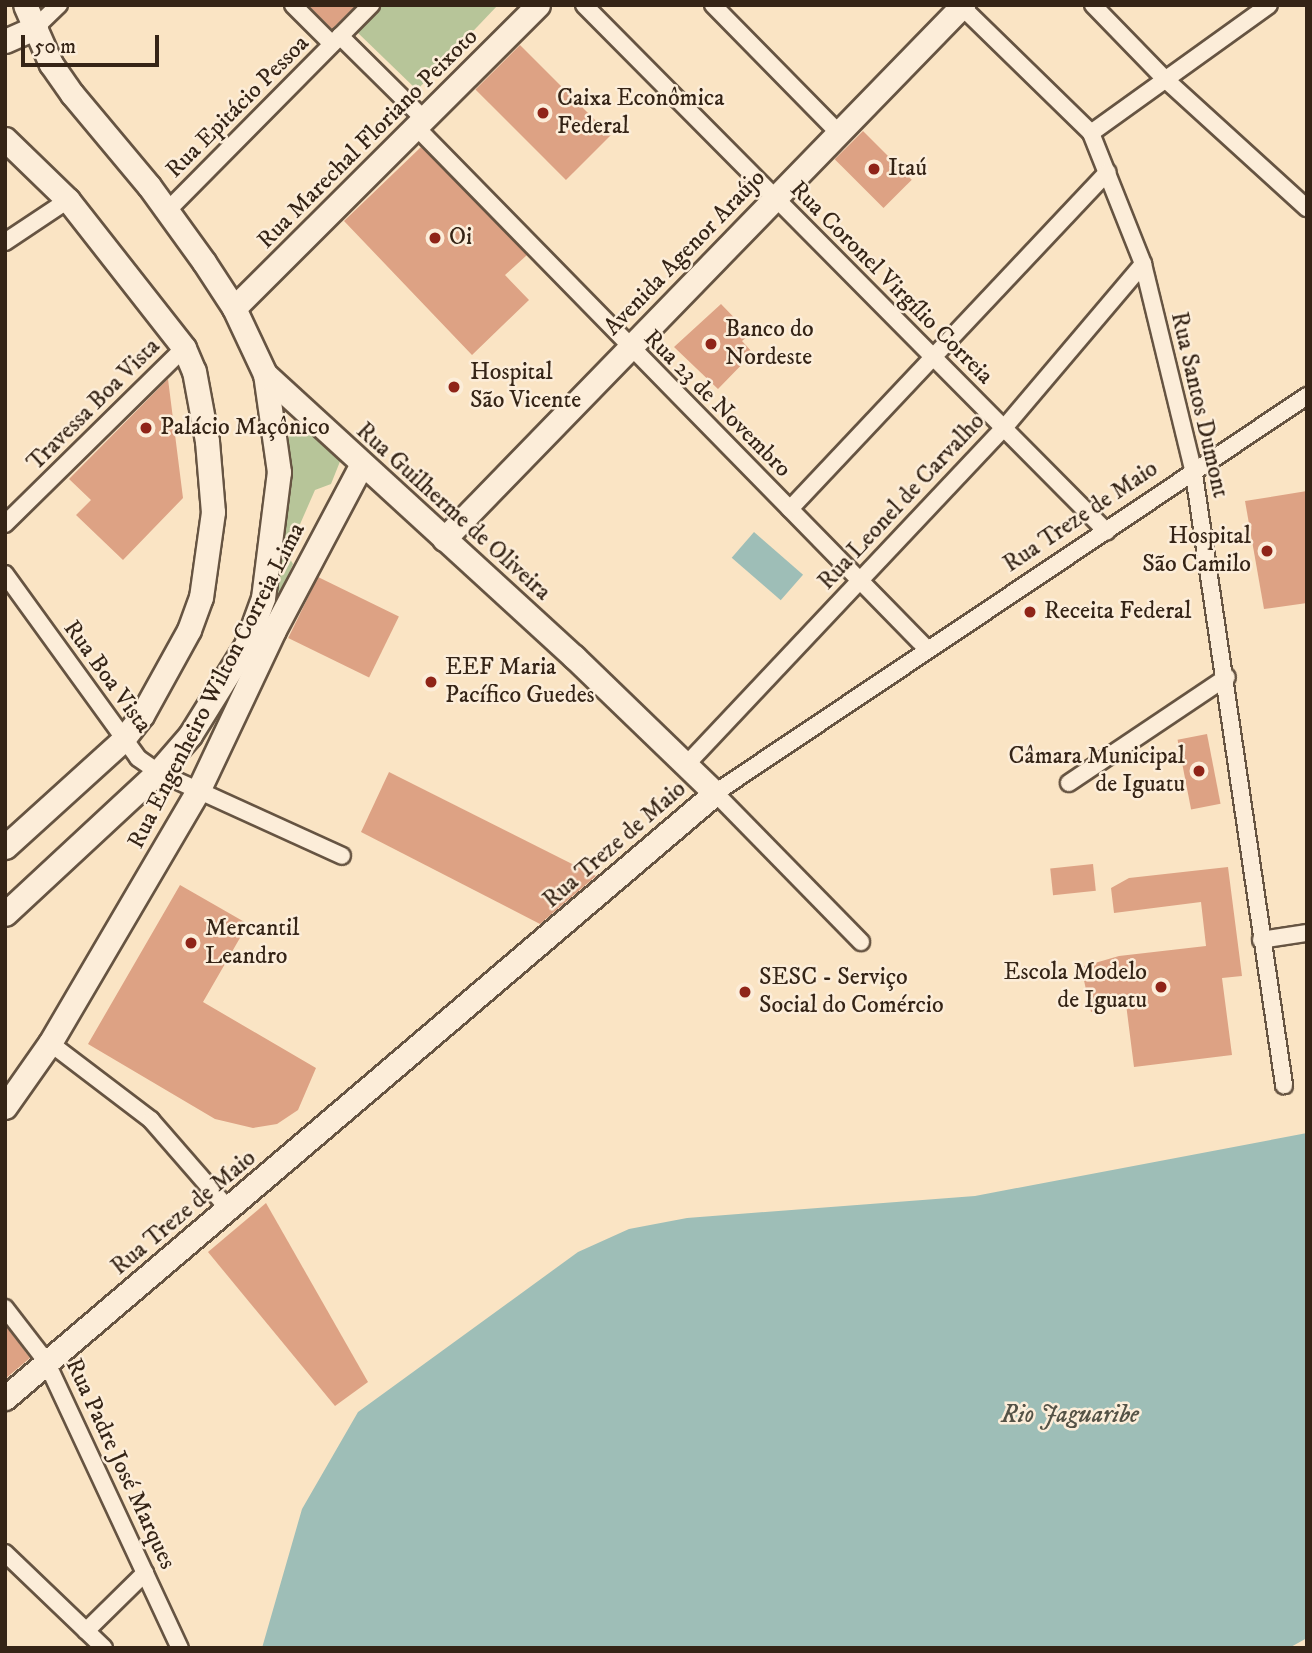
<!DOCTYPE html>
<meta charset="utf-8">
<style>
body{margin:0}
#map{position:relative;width:1312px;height:1653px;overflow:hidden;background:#fae4c4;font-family:"IM FELL DW Pica",serif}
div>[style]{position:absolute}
.green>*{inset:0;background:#b7c599}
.water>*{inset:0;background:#9ebeb7;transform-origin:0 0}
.building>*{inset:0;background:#dda284;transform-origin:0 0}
.roads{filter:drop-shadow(2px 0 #665442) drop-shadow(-2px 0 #665442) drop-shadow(0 2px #665442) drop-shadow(0 -2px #665442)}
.street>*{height:16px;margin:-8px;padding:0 8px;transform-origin:8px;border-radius:8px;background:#fcedd9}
.secondary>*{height:23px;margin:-11.5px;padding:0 11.5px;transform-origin:11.5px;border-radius:11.5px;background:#fcedd9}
.dots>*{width:19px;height:19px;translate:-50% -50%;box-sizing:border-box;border:4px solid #fcedd9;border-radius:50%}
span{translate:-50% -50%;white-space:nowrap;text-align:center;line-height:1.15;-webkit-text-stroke:5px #fcedd9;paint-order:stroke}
.poi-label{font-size:24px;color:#352416}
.left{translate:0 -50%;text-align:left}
.right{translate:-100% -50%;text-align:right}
.street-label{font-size:24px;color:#352416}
.water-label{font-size:26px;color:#545246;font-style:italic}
.frame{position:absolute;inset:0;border:7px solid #352416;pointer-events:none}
.scale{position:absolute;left:21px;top:35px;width:138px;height:32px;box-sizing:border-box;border:4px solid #352416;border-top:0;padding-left:9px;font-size:21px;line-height:24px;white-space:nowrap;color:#352416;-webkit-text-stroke:5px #fcedd9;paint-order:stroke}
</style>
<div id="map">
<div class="green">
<div style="clip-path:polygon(383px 5px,498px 5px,417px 90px,357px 32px)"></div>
<div style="clip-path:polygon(295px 424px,301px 424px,341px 459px,331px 484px,315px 490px,287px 554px,293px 564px,252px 657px,285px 530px,289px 432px)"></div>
</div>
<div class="water">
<div style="left:754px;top:532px;width:65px;height:34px;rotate:41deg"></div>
<div style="clip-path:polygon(1307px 1133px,1307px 1638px,1289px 1648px,262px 1648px,302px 1509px,358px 1412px,578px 1252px,629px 1229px,687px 1218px,975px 1196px)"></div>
</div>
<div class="building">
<div style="clip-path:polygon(308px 5px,356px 5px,332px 29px)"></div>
<div style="left:520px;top:45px;width:128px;height:63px;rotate:45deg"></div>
<div style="left:863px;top:131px;width:69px;height:40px;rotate:45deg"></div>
<div style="clip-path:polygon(421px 147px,527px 255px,505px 275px,529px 300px,472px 355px,344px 221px)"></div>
<div style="clip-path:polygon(721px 304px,750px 334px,742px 341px,753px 353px,718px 389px,674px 347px)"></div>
<div style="clip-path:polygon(168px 379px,183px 498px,123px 560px,76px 515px,91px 500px,69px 479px)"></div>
<div style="clip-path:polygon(1307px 491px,1307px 603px,1264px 609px,1245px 501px)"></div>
<div style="left:318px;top:577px;width:90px;height:68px;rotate:26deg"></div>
<div style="left:1207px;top:734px;width:71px;height:30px;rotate:79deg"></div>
<div style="clip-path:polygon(389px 772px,596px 876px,540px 924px,361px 832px)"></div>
<div style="left:1093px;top:864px;width:27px;height:43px;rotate:84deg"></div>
<div style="clip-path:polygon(1228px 867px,1242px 976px,1222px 978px,1232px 1055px,1134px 1067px,1126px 1004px,1091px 1012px,1081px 967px,1119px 956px,1206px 946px,1201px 902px,1114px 913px,1111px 888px,1129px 878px)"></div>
<div style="clip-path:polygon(180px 885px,248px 924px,203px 1002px,316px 1068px,298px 1110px,277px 1124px,253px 1128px,215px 1119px,88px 1044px)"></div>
<div style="clip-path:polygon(266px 1203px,368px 1382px,335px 1406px,208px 1252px)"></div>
<div style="clip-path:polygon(5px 1325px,30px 1358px,5px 1379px)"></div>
</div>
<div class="roads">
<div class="street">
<div style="left:293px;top:5px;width:55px;rotate:45deg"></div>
<div style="left:584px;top:5px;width:742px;rotate:45.22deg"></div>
<div style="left:713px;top:5px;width:180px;rotate:45.5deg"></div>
<div style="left:960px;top:5px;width:183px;rotate:44.3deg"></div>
<div style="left:1091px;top:133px;width:141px;rotate:68.3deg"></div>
<div style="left:1143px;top:264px;width:216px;rotate:76.3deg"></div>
<div style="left:1194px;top:474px;width:618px;rotate:81.62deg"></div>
<div style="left:1093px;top:5px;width:103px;rotate:45.8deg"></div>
<div style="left:1165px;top:79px;width:192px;rotate:42.3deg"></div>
<div style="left:36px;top:27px;width:32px;rotate:-44deg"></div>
<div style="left:340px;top:36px;width:120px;rotate:44.7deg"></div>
<div style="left:417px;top:128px;width:730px;rotate:45.61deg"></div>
<div style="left:1091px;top:133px;width:219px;rotate:-35.7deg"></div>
<div style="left:168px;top:210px;width:289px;rotate:-45.3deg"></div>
<div style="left:5px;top:242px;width:76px;rotate:-33.7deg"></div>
<div style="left:790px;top:509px;width:463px;rotate:-46.7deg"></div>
<div style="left:5px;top:524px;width:251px;rotate:-44.5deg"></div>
<div style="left:5px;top:574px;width:227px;rotate:54.1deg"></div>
<div style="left:138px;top:758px;width:24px;rotate:35deg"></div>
<div style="left:158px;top:772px;width:202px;rotate:24.5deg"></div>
<div style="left:687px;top:764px;width:462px;rotate:-46.7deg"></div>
<div style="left:1004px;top:428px;width:215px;rotate:-49.7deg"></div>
<div style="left:1069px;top:783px;width:190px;rotate:-33.9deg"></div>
<div style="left:1261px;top:940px;width:47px;rotate:-8.7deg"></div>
<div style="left:861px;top:942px;width:209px;rotate:-134.4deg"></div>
<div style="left:715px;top:793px;width:713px;rotate:-33.85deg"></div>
<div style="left:50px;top:1043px;width:127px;rotate:37.3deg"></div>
<div style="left:151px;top:1120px;width:121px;rotate:49deg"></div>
<div style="left:5px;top:1308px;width:67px;rotate:52.3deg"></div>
<div style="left:46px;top:1361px;width:317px;rotate:65deg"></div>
<div style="left:5px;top:1553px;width:137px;rotate:43.8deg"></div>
<div style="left:86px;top:1631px;width:83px;rotate:-44.5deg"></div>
</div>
<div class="secondary">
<div style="left:5px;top:41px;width:34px;rotate:-24deg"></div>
<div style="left:5px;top:139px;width:88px;rotate:44.1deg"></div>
<div style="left:68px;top:200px;width:188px;rotate:51.9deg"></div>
<div style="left:184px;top:348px;width:25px;rotate:67deg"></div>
<div style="left:194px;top:371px;width:71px;rotate:79.5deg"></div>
<div style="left:207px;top:441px;width:71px;rotate:85.2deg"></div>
<div style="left:213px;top:512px;width:86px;rotate:98deg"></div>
<div style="left:201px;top:597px;width:35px;rotate:110deg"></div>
<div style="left:189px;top:630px;width:97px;rotate:118.9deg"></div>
<div style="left:142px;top:715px;width:33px;rotate:128deg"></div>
<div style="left:122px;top:741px;width:158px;rotate:137.8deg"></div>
<div style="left:234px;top:308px;width:429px;rotate:-44.9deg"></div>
<div style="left:444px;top:539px;width:745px;rotate:-45.82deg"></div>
<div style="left:5px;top:914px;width:209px;rotate:-42.9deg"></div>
<div style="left:158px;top:772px;width:49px;rotate:-49.1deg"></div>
<div style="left:190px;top:735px;width:106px;rotate:-58.1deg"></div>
<div style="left:246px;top:645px;width:50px;rotate:-70.1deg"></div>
<div style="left:263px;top:598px;width:127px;rotate:-82.8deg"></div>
<div style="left:279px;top:472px;width:99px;rotate:-98.1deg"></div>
<div style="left:5px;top:1107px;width:78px;rotate:-54.9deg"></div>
<div style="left:50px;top:1043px;width:292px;rotate:-59.6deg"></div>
<div style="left:198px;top:791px;width:178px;rotate:-64.7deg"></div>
<div style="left:274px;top:630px;width:186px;rotate:-62.1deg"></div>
<div style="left:5px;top:1398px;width:933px;rotate:-40.43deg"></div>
<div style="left:715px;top:793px;width:196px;rotate:-136deg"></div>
<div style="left:574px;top:657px;width:419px;rotate:-137.5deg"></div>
<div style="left:265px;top:374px;width:73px;rotate:-115.2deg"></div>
<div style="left:234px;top:308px;width:55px;rotate:-123.1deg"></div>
<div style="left:204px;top:262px;width:94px;rotate:-125.9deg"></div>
<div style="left:149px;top:186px;width:120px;rotate:-129.9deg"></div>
<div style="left:72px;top:94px;width:37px;rotate:-125deg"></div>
<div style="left:51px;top:64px;width:64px;rotate:-113.8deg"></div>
</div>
</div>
<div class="dots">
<div style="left:543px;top:113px;background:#8f2418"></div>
<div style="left:874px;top:169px;background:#8f2418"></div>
<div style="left:435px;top:238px;background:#8f2418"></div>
<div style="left:711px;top:344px;background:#8f2418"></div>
<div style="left:454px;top:387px;background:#8f2418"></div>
<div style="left:146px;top:428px;background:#8f2418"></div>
<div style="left:1267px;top:551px;background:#8f2418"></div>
<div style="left:1030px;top:612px;background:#8f2418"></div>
<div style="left:431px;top:682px;background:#8f2418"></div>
<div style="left:1199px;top:771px;background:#8f2418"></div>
<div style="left:191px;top:943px;background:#8f2418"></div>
<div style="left:1161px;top:987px;background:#8f2418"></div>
<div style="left:745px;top:992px;background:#8f2418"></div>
</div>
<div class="poi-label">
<span class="left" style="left:557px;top:113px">Caixa Econômica<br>Federal</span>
<span class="left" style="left:888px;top:169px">Itaú</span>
<span class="left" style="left:449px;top:238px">Oi</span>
<span class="left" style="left:725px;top:344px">Banco do<br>Nordeste</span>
<span class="left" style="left:470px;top:387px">Hospital<br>São Vicente</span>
<span class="left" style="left:160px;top:428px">Palácio Maçônico</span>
<span class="right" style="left:1251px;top:551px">Hospital<br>São Camilo</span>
<span class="left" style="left:1044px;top:612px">Receita Federal</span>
<span class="left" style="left:445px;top:682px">EEF Maria<br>Pacífico Guedes</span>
<span class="right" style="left:1185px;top:771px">Câmara Municipal<br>de Iguatu</span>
<span class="left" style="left:205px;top:943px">Mercantil<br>Leandro</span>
<span class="right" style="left:1147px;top:987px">Escola Modelo<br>de Iguatu</span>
<span class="left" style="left:759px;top:992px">SESC - Serviço<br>Social do Comércio</span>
</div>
<div class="street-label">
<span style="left:238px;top:107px;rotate:-45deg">Rua Epitácio Pessoa</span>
<span style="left:368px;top:139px;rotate:-45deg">Rua Marechal Floriano Peixoto</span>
<span style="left:685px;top:253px;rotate:-46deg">Avenida Agenor Araújo</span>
<span style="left:891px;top:283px;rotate:45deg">Rua Coronel Virgílio Correia</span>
<span style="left:717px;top:404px;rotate:45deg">Rua 23 de Novembro</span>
<span style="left:94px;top:405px;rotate:-45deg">Travessa Boa Vista</span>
<span style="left:1199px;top:405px;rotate:77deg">Rua Santos Dumont</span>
<span style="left:902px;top:502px;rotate:-47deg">Rua Leonel de Carvalho</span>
<span style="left:453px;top:512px;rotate:42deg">Rua Guilherme de Oliveira</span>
<span style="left:1081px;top:517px;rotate:-34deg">Rua Treze de Maio</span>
<span style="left:107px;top:677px;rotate:54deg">Rua Boa Vista</span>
<span style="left:217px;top:686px;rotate:-63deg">Rua Engenheiro Wilton Correia Lima</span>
<span style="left:615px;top:845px;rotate:-41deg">Rua Treze de Maio</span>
<span style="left:184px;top:1213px;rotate:-40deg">Rua Treze de Maio</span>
<span style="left:120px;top:1464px;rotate:65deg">Rua Padre José Marques</span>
</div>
<div class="water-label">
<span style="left:1070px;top:1415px">Rio Jaguaribe</span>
</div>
<div class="frame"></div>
<div class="scale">50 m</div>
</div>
